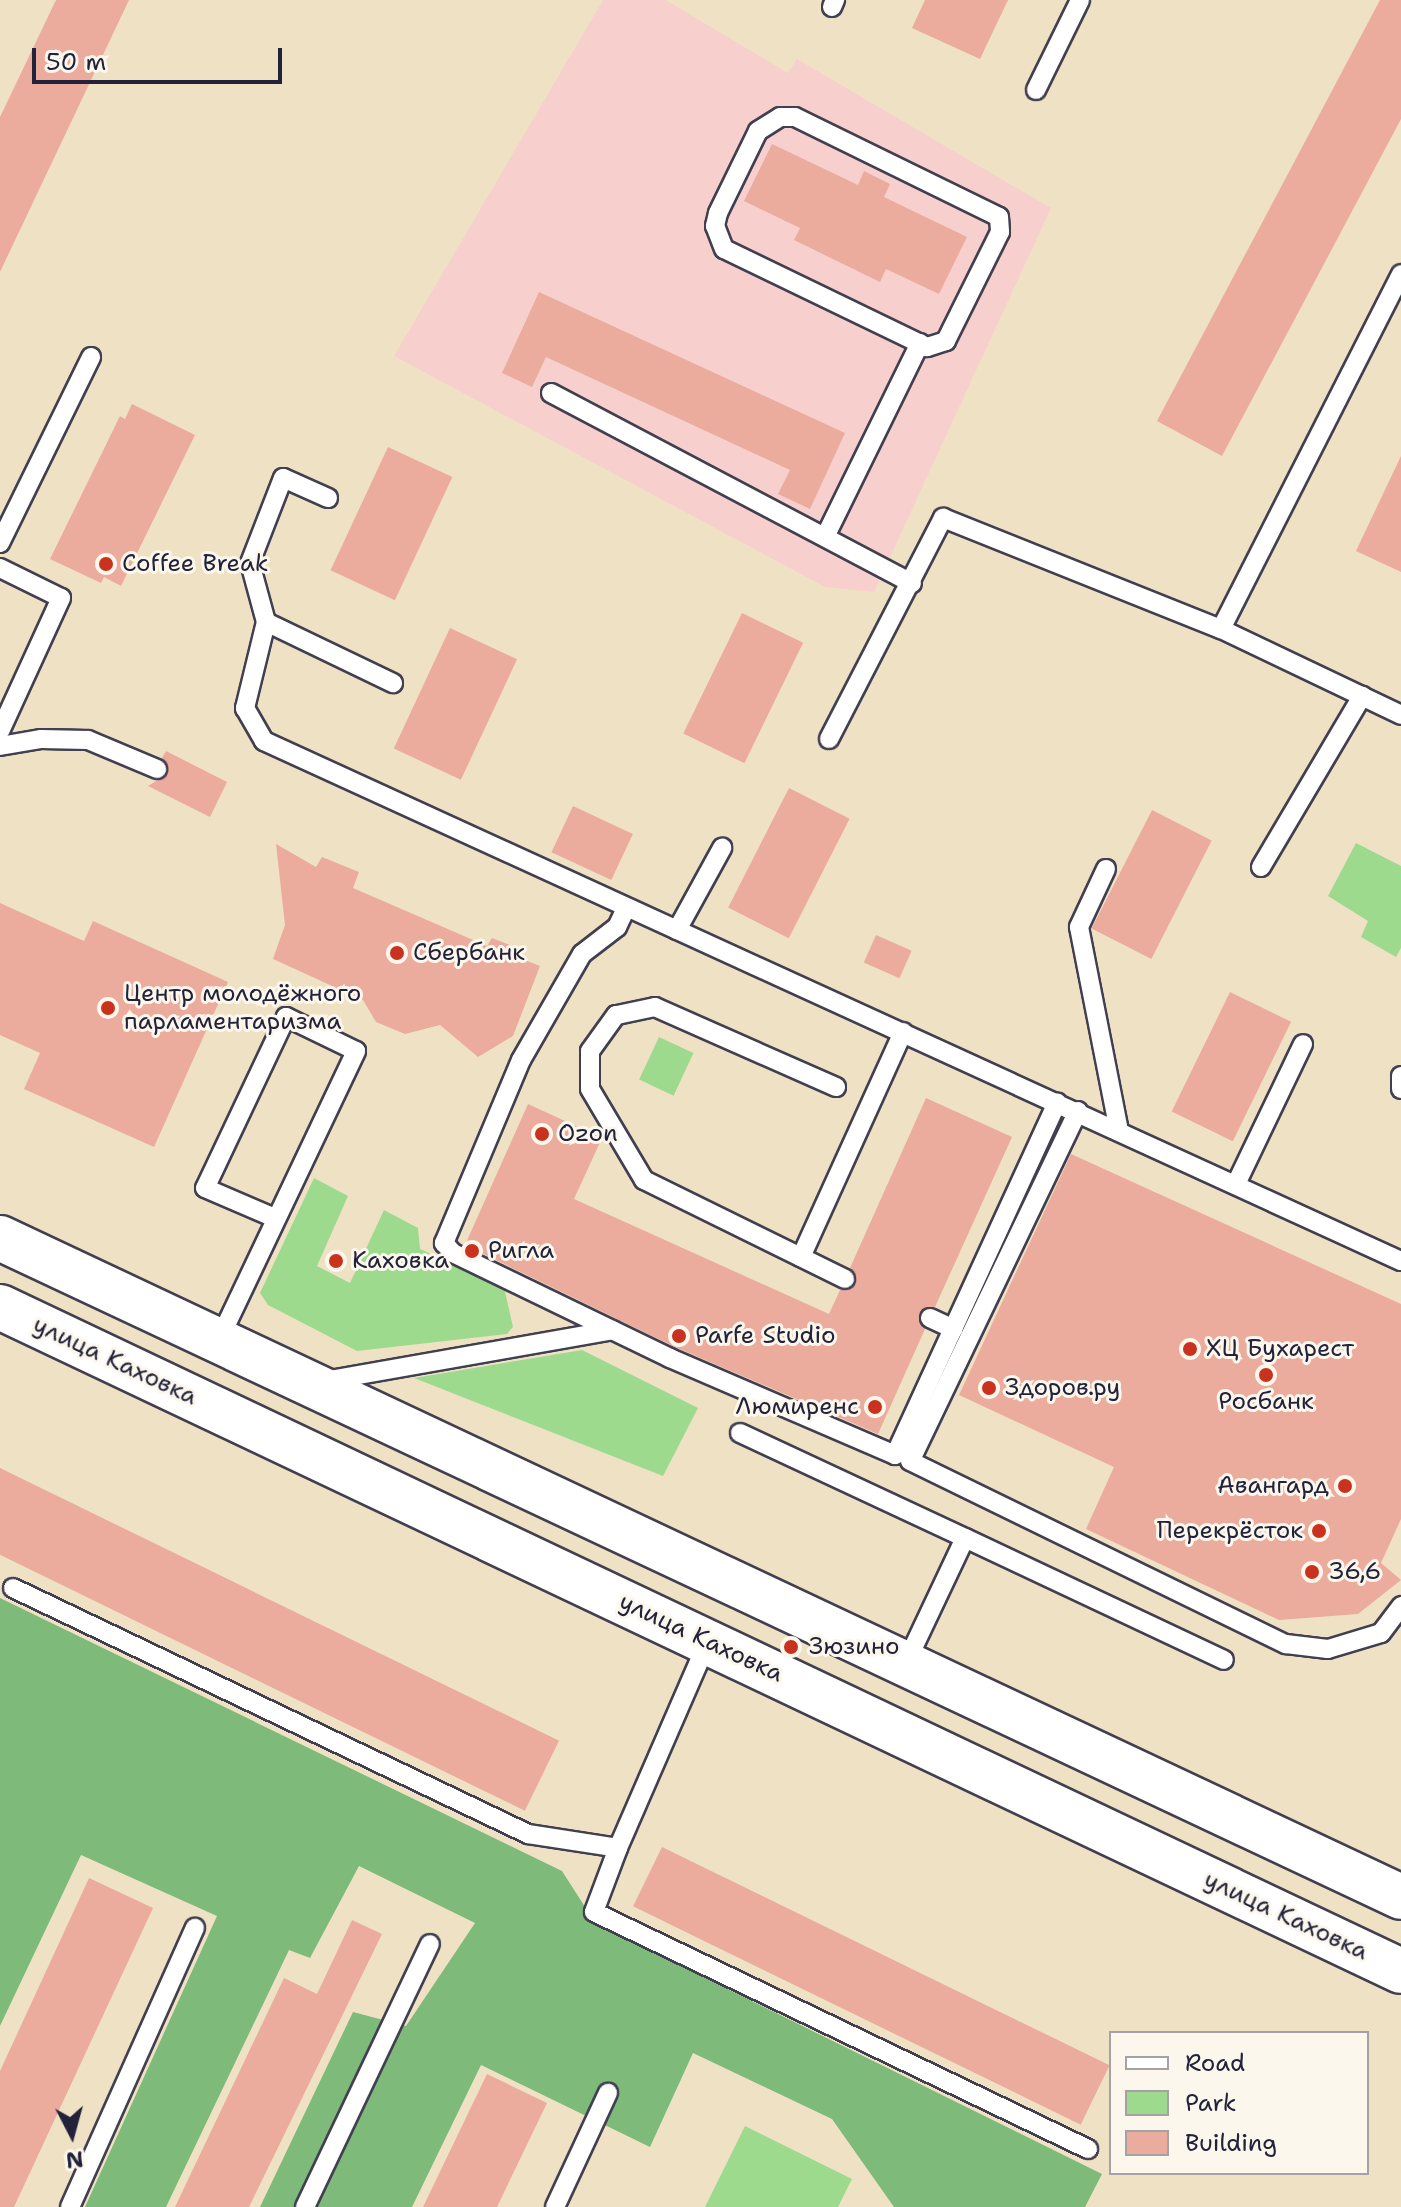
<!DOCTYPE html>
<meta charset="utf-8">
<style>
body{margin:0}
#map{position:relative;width:1401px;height:2207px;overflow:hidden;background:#efe2c4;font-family:"Shantell Sans",sans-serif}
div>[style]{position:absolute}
.built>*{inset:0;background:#f7d0ce}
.green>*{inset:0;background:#9dda8e;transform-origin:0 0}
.forest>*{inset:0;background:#7eba79}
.building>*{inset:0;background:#ebab9d;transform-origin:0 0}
.roads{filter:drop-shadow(2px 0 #413f50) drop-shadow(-2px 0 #413f50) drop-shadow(0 2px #413f50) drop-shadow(0 -2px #413f50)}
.service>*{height:18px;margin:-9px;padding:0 9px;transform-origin:9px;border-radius:9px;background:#fff}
.secondary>*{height:44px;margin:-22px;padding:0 22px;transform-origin:22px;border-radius:22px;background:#fff}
.dots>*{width:22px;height:22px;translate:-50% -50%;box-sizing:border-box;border:4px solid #fbf7ec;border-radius:50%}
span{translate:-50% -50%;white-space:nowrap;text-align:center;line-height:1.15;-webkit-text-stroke:6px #fbf7ec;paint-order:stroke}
.poi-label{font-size:24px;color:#22223b}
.left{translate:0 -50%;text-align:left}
.right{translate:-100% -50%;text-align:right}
.street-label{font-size:24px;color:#22223b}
.legend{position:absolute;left:1109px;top:2031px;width:260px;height:144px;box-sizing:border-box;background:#fbf7ec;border:2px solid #a4a2a5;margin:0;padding:10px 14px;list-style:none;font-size:24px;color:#22223b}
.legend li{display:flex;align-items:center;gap:16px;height:40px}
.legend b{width:40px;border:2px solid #a4a2a5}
.north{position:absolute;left:32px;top:2095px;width:80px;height:80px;-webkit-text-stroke:6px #fbf7ec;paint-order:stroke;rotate:174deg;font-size:22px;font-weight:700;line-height:32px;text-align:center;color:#22223b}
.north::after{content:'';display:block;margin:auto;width:28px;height:36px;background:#22223b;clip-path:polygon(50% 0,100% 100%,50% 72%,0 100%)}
.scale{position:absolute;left:32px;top:48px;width:250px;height:36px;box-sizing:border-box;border:4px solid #22223b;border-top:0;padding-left:10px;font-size:24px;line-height:28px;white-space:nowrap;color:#22223b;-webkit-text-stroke:6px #fbf7ec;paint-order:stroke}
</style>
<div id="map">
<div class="built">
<div style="clip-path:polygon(603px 0,666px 0,788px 73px,797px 59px,1051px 208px,874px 592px,825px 587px,394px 356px)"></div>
</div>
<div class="green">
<div style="clip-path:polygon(1356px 843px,1401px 866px,1401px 948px,1396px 957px,1361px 937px,1368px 921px,1328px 896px)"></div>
<div style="left:659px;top:1037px;width:38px;height:47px;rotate:25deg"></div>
<div style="clip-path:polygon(314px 1178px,348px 1196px,317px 1266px,350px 1283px,384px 1210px,418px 1228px,420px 1249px,504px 1287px,513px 1327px,507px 1334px,357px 1351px,268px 1305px,260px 1293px)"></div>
<div style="clip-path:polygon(582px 1350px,698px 1408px,663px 1476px,414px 1378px)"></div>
<div style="clip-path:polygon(745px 2126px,852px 2179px,838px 2207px,705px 2207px)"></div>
</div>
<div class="forest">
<div style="clip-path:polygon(0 1598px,562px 1871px,596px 1924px,1102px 2174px,1085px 2207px,894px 2207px,832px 2119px,693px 2053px,650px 2147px,481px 2065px,412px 2207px,260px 2207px,353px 2012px,406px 2026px,475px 1923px,359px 1866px,310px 1958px,289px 1950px,166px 2207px,85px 2207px,217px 1916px,81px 1855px,0 2026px)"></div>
</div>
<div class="building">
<div style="clip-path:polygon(56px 0,129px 0,0 272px,0 117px)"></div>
<div style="clip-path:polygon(925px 0,1008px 0,980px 59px,912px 28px)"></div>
<div style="clip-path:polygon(1380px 0,1401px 0,1401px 119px,1222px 456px,1157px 421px)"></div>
<div style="clip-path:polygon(772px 144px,858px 185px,864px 171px,890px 184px,884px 197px,967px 237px,939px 294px,886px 269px,880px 282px,794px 240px,800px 228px,744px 201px)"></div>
<div style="clip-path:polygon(539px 292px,845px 433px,810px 509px,778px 494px,790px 470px,546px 357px,532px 387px,502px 373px)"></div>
<div style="clip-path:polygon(132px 404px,195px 435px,121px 586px,104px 577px,101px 583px,50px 559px,120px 416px,125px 419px)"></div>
<div style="left:388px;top:447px;width:71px;height:136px;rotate:25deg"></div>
<div style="clip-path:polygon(1401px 456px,1401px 572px,1356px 551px)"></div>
<div style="left:742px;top:613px;width:68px;height:134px;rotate:26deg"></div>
<div style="left:450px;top:628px;width:74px;height:133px;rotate:25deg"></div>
<div style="clip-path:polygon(166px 751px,227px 782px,210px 817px,148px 786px,168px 774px,162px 758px)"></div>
<div style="left:789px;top:788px;width:68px;height:134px;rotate:27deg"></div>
<div style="left:573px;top:806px;width:66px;height:51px;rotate:25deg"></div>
<div style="left:1152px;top:810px;width:67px;height:133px;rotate:27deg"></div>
<div style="clip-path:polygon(276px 844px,316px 867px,322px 857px,359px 872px,353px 888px,487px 946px,492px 938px,520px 949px,517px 957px,540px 966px,513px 1036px,478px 1057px,440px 1025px,405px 1034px,376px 1022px,363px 1000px,273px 959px,285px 925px)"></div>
<div style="clip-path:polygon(0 903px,84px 941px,93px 921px,228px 982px,154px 1147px,24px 1089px,40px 1053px,0 1035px)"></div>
<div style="left:876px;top:935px;width:39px;height:30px;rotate:24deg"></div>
<div style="left:1230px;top:992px;width:68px;height:133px;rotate:26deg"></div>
<div style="clip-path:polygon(926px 1098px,1012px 1137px,935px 1307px,919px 1314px,925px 1329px,878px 1434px,675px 1347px,465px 1245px,528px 1104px,602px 1138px,574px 1199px,829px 1314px,840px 1290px,856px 1284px,850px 1268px)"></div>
<div style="clip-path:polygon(1071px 1154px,1401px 1304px,1401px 1519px,1381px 1563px,1401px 1580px,1358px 1614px,1279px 1620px,1086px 1529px,1114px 1467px,959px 1395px)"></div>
<div style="left:0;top:1468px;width:622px;height:78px;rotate:26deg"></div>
<div style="left:662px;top:1847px;width:498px;height:66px;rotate:26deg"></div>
<div style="clip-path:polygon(89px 1878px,153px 1908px,14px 2207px,0 2207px,0 2071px)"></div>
<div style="clip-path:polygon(352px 1920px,382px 1934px,249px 2207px,175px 2207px,284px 1978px,317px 1994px)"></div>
<div style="clip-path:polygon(487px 2074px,547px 2103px,497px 2207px,423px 2207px)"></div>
</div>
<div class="roads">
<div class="service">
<div style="left:832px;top:7px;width:8px;rotate:-67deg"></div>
<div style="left:1036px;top:90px;width:100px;rotate:-63.9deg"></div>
<div style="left:780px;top:117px;width:15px"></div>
<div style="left:795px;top:117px;width:227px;rotate:26.1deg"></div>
<div style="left:999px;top:217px;width:15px;rotate:86deg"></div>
<div style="left:1000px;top:232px;width:122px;rotate:116.4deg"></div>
<div style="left:946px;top:341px;width:20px;rotate:162deg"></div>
<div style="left:927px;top:347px;width:225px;rotate:-154.2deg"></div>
<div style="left:724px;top:249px;width:25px;rotate:-111deg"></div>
<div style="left:715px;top:226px;width:13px;rotate:-77deg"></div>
<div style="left:718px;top:213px;width:91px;rotate:-64deg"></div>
<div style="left:758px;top:131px;width:26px;rotate:-32deg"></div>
<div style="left:551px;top:393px;width:408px;rotate:27.8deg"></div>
<div style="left:328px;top:498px;width:49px;rotate:-156deg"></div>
<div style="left:283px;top:478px;width:91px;rotate:111.2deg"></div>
<div style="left:250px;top:563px;width:61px;rotate:74.8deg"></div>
<div style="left:266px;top:622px;width:89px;rotate:103.7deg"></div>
<div style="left:245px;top:708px;width:38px;rotate:60deg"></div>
<div style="left:264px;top:741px;width:1250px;rotate:24.58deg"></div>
<div style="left:825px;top:537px;width:216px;rotate:-63.9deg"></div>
<div style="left:0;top:543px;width:207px;rotate:-63.9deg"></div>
<div style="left:0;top:568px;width:68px;rotate:26.2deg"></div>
<div style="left:61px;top:598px;width:146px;rotate:114.6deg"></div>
<div style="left:266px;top:622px;width:141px;rotate:25.7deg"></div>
<div style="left:1221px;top:629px;width:398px;rotate:-63.1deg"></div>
<div style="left:829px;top:739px;width:249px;rotate:-62.7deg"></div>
<div style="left:943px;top:518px;width:299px;rotate:21.8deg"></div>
<div style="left:1221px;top:629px;width:199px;rotate:25.5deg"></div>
<div style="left:0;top:746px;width:42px;rotate:-9.7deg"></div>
<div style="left:41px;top:739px;width:47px;rotate:1.2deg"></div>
<div style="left:88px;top:740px;width:75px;rotate:22.8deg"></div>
<div style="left:1261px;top:867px;width:199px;rotate:-59.4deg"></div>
<div style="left:1106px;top:869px;width:64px;rotate:115deg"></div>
<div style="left:1079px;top:927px;width:207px;rotate:78.9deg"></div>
<div style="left:626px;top:908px;width:21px;rotate:115deg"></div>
<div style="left:617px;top:927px;width:44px;rotate:142.4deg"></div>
<div style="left:582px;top:954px;width:122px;rotate:119.9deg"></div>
<div style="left:521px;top:1060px;width:199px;rotate:112.8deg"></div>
<div style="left:444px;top:1243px;width:13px;rotate:48deg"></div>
<div style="left:453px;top:1253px;width:241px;rotate:25.8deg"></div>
<div style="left:670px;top:1358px;width:245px;rotate:23.3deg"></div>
<div style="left:895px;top:1455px;width:388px;rotate:-65.3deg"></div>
<div style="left:677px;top:930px;width:94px;rotate:-61.2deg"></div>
<div style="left:1401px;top:1076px;width:13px;rotate:90deg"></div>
<div style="left:836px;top:1087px;width:198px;rotate:-156.2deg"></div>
<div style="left:655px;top:1007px;width:40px;rotate:168deg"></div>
<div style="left:616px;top:1015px;width:44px;rotate:125.8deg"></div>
<div style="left:590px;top:1051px;width:38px;rotate:90deg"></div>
<div style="left:590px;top:1089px;width:106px;rotate:59.3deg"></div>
<div style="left:644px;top:1180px;width:224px;rotate:26.2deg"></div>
<div style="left:1078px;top:1111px;width:388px;rotate:115.6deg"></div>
<div style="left:910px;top:1461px;width:418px;rotate:26deg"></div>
<div style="left:1286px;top:1644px;width:42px;rotate:6.8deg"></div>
<div style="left:1328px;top:1649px;width:55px;rotate:-16.8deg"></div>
<div style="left:1381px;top:1633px;width:34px;rotate:-53deg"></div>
<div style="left:1236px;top:1184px;width:155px;rotate:-64.4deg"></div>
<div style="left:801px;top:1257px;width:247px;rotate:-65.6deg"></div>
<div style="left:930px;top:1318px;width:26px;rotate:25deg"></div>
<div style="left:218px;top:1342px;width:322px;rotate:-64.6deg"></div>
<div style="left:356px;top:1051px;width:78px;rotate:-154.1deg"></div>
<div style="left:286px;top:1017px;width:189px;rotate:115.3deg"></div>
<div style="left:205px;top:1188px;width:76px;rotate:23.2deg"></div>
<div style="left:324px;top:1381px;width:293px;rotate:-10deg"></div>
<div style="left:740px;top:1433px;width:248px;rotate:25deg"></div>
<div style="left:13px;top:1588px;width:571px;rotate:25.53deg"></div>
<div style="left:528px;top:1834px;width:91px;rotate:8.8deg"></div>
<div style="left:618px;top:1848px;width:68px;rotate:110.6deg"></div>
<div style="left:594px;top:1912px;width:548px;rotate:25.63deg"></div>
<div style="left:905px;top:1665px;width:140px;rotate:-64.7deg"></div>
<div style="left:965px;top:1538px;width:286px;rotate:25.2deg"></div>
<div style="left:618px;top:1848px;width:226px;rotate:-66.5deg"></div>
<div style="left:70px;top:2207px;width:306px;rotate:-65.9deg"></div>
<div style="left:305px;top:2207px;width:291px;rotate:-64.6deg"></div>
<div style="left:555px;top:2207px;width:126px;rotate:-65.1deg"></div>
</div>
<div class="secondary">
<div style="left:0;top:1238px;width:1548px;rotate:25.19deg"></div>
<div style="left:0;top:1307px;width:1550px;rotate:25.36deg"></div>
</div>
</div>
<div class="dots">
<div style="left:106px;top:564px;background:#c8321e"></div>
<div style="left:397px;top:953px;background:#c8321e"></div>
<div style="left:108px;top:1008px;background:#c8321e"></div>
<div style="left:542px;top:1134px;background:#c8321e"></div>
<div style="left:472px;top:1251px;background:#c8321e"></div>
<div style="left:336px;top:1261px;background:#c8321e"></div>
<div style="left:679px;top:1336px;background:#c8321e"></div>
<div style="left:1190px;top:1349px;background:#c8321e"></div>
<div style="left:1266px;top:1375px;background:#c8321e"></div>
<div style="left:989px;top:1388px;background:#c8321e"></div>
<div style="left:875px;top:1407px;background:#c8321e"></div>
<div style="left:1345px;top:1486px;background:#c8321e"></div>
<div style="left:1319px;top:1531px;background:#c8321e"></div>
<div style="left:1312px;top:1572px;background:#c8321e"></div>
<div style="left:791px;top:1647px;background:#c8321e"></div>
</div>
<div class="poi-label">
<span class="left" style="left:122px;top:564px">Coffee Break</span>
<span class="left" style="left:413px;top:953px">Сбербанк</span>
<span class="left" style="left:124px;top:1008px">Центр молодёжного<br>парламентаризма</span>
<span class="left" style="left:558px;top:1134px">Ozon</span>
<span class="left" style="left:488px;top:1251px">Ригла</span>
<span class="left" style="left:352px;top:1261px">Каховка</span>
<span class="left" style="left:695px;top:1336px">Parfe Studio</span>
<span class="left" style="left:1206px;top:1349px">ХЦ Бухарест</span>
<span class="left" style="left:1005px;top:1388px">Здоров.ру</span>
<span style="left:1266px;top:1402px">Росбанк</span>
<span class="right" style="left:859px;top:1407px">Люмиренс</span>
<span class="right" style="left:1329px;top:1486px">Авангард</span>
<span class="right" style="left:1303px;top:1531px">Перекрёсток</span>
<span class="left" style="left:1328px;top:1572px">36,6</span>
<span class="left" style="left:809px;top:1647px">Зюзино</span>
</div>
<div class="street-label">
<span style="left:115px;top:1361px;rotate:25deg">улица Каховка</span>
<span style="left:701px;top:1638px;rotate:25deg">улица Каховка</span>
<span style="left:1286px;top:1916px;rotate:25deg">улица Каховка</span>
</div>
<ul class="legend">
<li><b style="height:10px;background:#fff"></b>Road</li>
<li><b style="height:22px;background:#9dda8e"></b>Park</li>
<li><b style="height:22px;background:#ebab9d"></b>Building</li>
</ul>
<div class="north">N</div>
<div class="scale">50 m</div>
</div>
